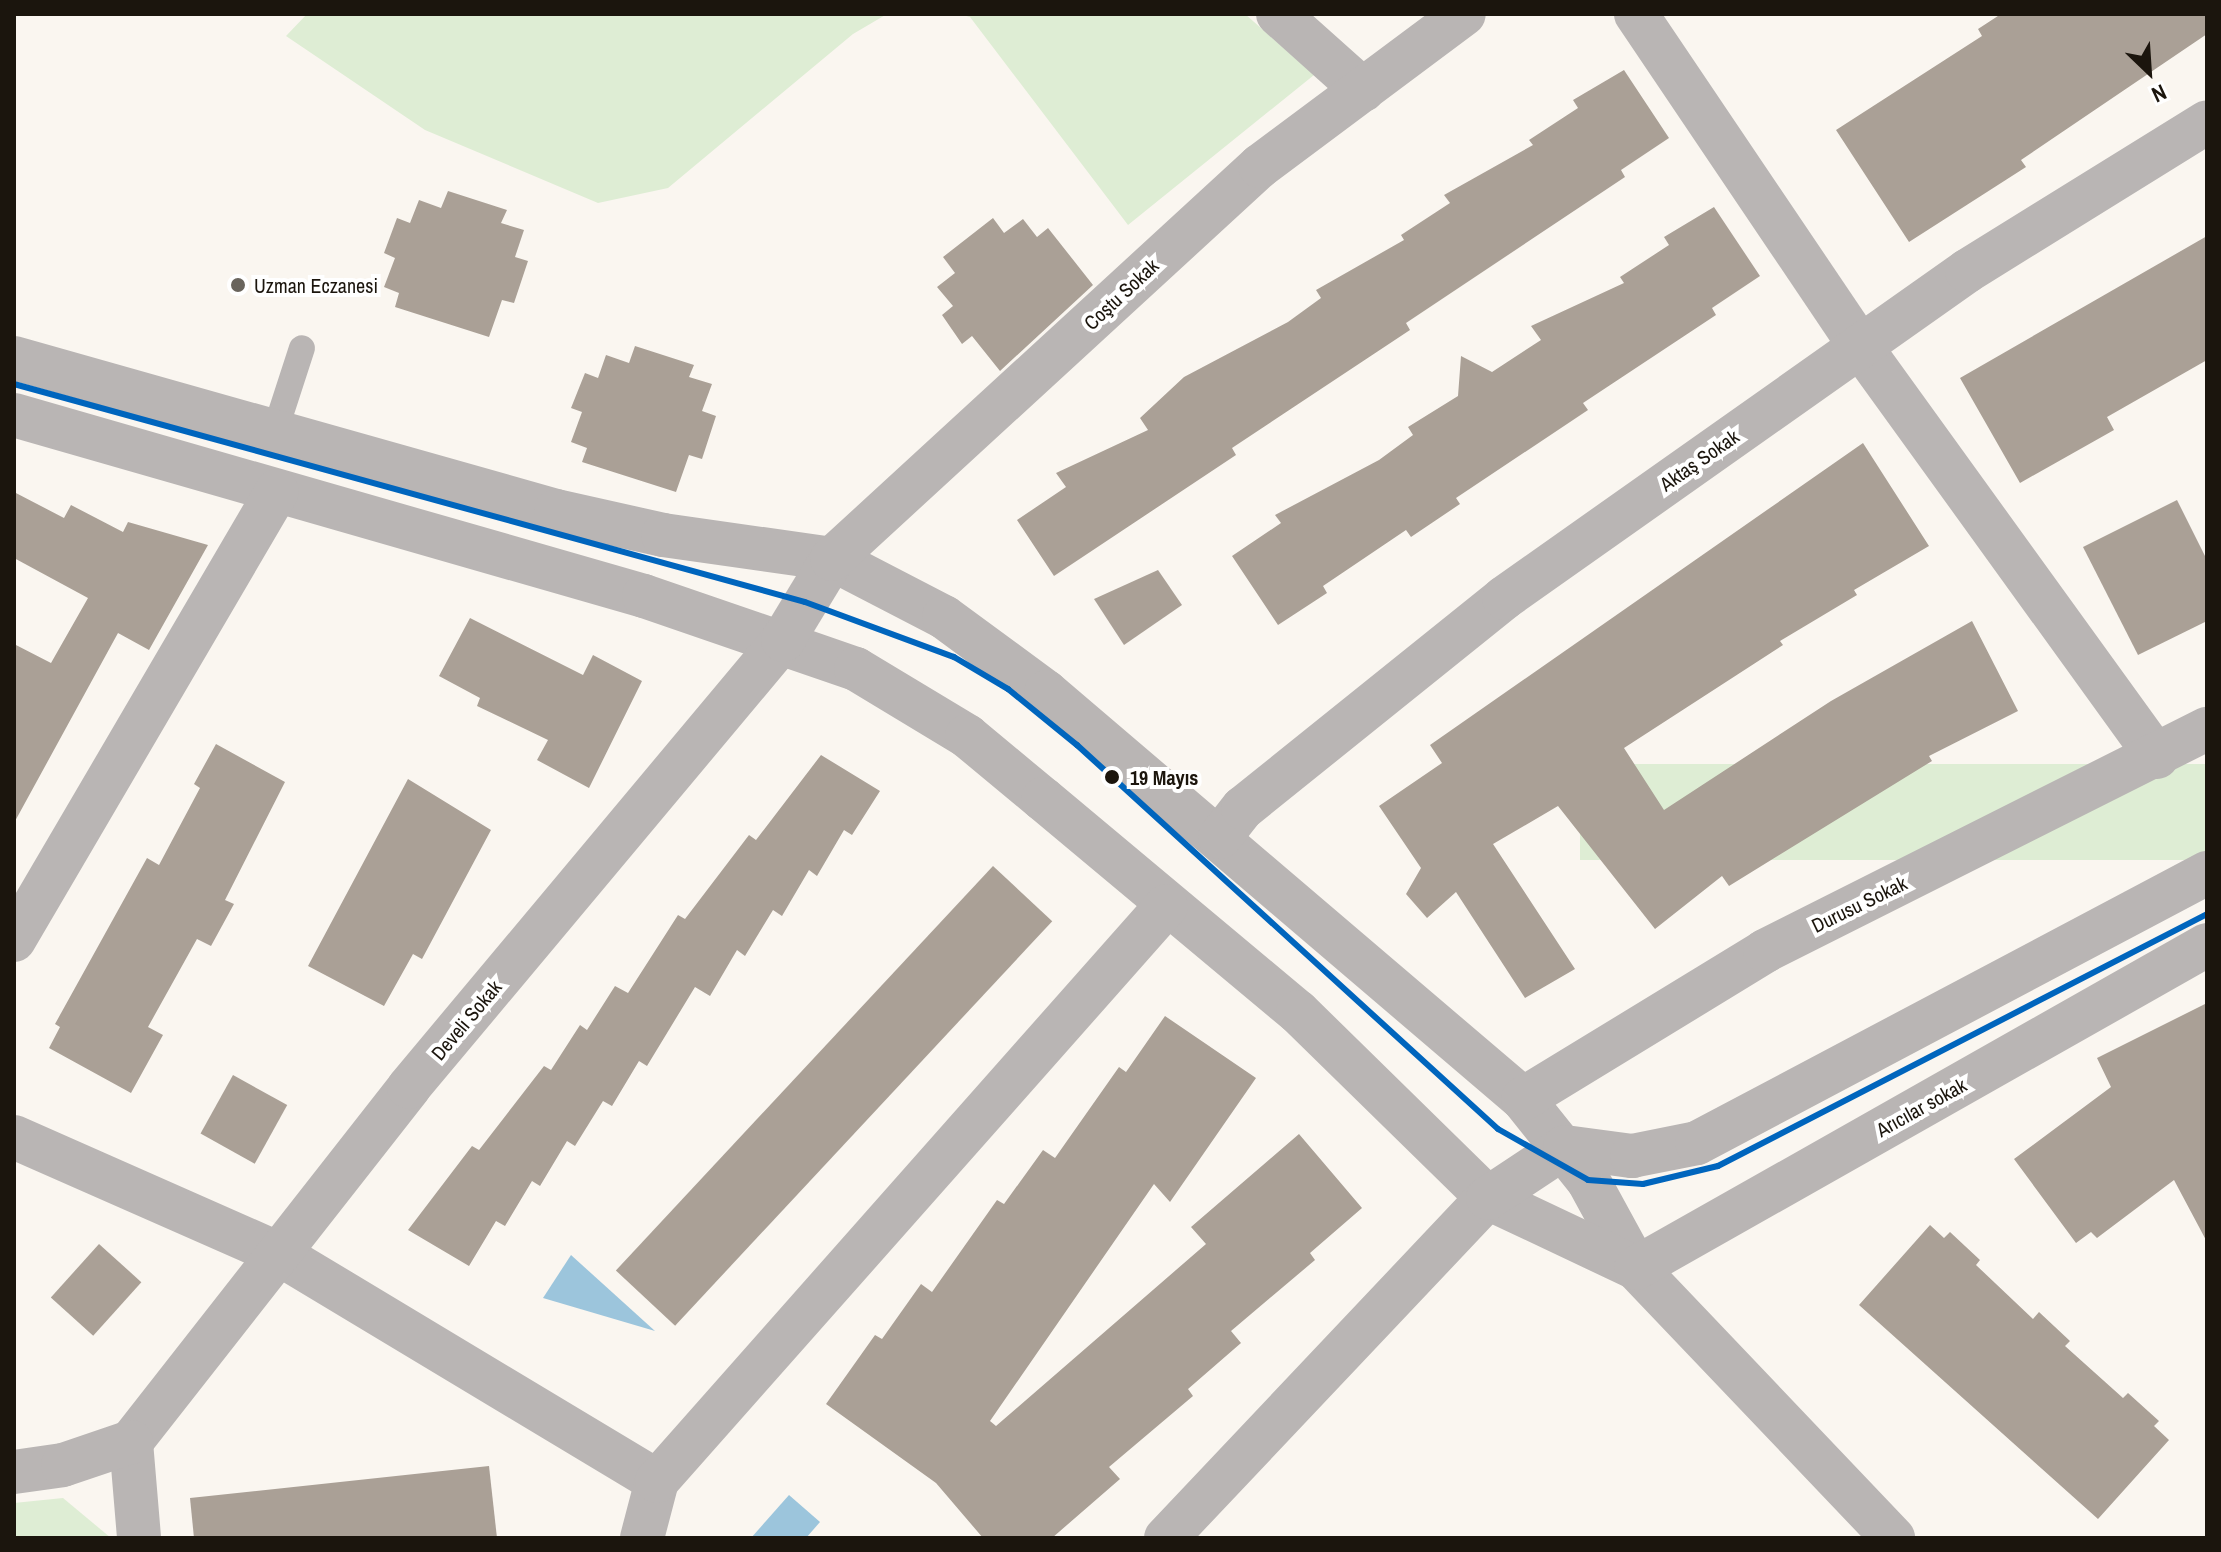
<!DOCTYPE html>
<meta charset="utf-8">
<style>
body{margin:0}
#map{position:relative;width:2221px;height:1552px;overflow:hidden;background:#faf6f0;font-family:"Archivo Narrow",sans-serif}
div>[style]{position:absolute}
.green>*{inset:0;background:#deedd4;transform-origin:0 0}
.water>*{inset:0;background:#9cc5dc}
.building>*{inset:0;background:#aaa096;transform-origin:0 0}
.lane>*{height:26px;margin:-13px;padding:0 13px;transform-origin:13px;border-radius:13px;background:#b9b5b4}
.street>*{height:44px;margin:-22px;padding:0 22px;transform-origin:22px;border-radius:22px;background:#b9b5b4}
.tram-1>*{height:6px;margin:-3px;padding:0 3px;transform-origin:3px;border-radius:3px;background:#0065bd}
.dots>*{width:22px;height:22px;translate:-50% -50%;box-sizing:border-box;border:4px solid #fff;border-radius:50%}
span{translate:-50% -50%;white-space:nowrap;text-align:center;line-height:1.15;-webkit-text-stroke:8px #fff;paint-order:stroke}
.poi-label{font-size:20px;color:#1b150d}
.left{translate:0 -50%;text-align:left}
.street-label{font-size:20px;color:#1b150d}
.stop-label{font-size:20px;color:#1b150d;font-weight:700}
.frame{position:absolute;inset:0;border:16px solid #1b150d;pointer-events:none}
.north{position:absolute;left:2109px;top:32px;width:80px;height:80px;-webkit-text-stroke:6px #fff;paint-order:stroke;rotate:155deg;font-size:22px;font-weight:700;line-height:32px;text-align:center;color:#1b150d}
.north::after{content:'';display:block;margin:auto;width:28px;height:36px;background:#1b150d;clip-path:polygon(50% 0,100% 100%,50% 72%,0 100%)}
</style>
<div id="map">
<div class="green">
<div style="clip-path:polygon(307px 14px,887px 14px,853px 34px,668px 188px,598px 203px,425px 130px,286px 36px)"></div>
<div style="clip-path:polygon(959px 14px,1245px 14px,1314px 75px,1128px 225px,970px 17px)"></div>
<div style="left:2207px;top:764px;width:96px;height:627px;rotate:90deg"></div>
<div style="clip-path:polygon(63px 1498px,111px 1538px,14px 1538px,14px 1503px)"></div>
</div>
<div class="water">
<div style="clip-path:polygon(571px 1255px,655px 1331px,543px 1298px)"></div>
<div style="clip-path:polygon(789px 1495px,820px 1522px,806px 1538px,751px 1538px)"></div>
</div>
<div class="building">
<div style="clip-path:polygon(2001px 14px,2207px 14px,2207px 34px,2021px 160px,2026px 167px,1909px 242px,1836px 130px,1982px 36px,1978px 29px)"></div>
<div style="clip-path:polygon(1624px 70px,1669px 138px,1621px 170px,1625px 177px,1406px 323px,1410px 330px,1232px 448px,1236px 455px,1054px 576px,1017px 520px,1066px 487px,1056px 473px,1148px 430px,1140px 418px,1184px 377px,1288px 322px,1321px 298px,1316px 290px,1404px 240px,1401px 235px,1450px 203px,1444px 195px,1533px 145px,1529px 140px,1578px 108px,1573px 100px)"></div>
<div style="clip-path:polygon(448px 191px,507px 210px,501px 223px,524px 230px,515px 257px,528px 261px,514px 303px,502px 300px,489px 337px,395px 307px,399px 293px,384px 287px,395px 258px,384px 253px,397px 218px,410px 223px,419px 200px,441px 208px)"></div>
<div style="clip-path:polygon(1714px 207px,1760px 276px,1712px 308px,1716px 315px,1583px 403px,1588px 410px,1456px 498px,1460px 504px,1411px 537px,1406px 530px,1323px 586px,1327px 593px,1278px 625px,1232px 556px,1281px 523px,1275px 515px,1379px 460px,1413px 435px,1408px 427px,1458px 396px,1461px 356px,1492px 372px,1541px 340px,1531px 326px,1624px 283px,1620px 277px,1669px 245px,1664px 237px)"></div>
<div style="clip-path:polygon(993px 218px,1004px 233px,1023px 219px,1037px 237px,1048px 228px,1093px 285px,1000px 371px,972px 336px,962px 344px,942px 315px,953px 306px,937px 287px,955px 273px,943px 257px)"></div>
<div style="clip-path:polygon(2207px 236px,2207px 360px,2107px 417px,2114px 430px,2020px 483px,1960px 378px)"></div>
<div style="clip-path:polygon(635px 346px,694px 365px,689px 377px,712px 384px,702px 411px,716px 416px,702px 459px,689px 455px,676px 492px,582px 462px,587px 448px,571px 442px,582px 412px,571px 408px,585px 373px,598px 378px,606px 355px,629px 363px)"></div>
<div style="clip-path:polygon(1863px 443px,1929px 546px,1854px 590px,1857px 595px,1780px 641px,1783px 645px,1624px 748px,1664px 810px,1831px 701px,1972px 621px,2018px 711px,1929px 756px,1932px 761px,1729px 886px,1722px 876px,1655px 929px,1558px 806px,1493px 844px,1575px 969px,1525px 998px,1456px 892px,1427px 918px,1406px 894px,1421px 868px,1379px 806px,1442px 763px,1430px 745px)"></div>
<div style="clip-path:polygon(14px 492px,64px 518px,71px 505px,123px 532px,128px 522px,208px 545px,149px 650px,118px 633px,14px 823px,14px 644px,51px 663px,88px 598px,14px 558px)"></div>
<div style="clip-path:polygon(2177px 500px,2207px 560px,2207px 621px,2138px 655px,2083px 547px)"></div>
<div style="clip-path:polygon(1158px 570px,1182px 605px,1124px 645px,1094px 599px)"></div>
<div style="clip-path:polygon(470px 618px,583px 675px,593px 655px,642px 681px,589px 788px,537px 760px,548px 740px,477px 706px,480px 698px,439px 676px)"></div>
<div style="clip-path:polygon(216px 744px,285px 782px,225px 900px,234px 904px,211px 946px,197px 939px,148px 1027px,163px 1035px,131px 1093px,49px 1048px,60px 1027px,55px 1024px,147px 858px,159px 865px,200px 788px,194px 784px)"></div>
<div style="clip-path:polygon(821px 755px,880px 791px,852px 835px,844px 830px,817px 876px,809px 870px,782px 916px,773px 910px,745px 956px,737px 950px,710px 996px,695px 987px,647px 1066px,639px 1061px,612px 1106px,603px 1101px,575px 1146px,567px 1141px,540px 1186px,532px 1181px,505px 1226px,496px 1221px,469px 1266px,408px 1230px,472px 1146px,479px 1150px,544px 1066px,551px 1070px,580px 1025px,587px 1030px,615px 986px,628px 993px,678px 915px,685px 919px,749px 835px,756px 840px)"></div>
<div style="clip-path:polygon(408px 779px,491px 830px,422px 959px,413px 954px,384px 1006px,308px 966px)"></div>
<div style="left:993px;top:866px;width:81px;height:553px;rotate:43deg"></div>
<div style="clip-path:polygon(2207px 1003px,2207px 1242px,2174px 1180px,2097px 1238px,2091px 1232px,2076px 1243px,2014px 1159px,2111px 1087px,2097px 1058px)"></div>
<div style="clip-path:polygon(1165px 1016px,1256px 1078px,1170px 1202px,1154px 1184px,990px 1421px,996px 1426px,1206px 1244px,1191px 1227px,1299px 1134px,1362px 1208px,1310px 1253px,1315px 1260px,1231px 1331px,1241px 1343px,1188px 1389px,1193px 1396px,1109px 1467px,1120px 1479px,1052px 1538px,983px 1538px,936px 1483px,826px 1404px,875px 1335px,882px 1339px,921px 1284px,932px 1292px,997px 1200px,1004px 1204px,1043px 1150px,1055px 1158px,1119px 1067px,1126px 1072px)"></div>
<div style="left:233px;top:1075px;width:62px;height:67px;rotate:29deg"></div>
<div style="clip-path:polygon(1930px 1225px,1944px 1238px,1950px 1232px,1980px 1260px,1976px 1265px,2033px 1319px,2039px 1312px,2070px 1341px,2065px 1346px,2123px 1398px,2128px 1393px,2159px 1421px,2154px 1426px,2169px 1440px,2098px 1519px,1859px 1305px)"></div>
<div style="left:99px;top:1244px;width:57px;height:72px;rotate:42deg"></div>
<div style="clip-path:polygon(489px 1466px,497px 1538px,194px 1538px,190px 1498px)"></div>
</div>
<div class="lane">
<div style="left:275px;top:431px;width:87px;rotate:-72deg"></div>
</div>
<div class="street">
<div style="left:1278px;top:14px;width:114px;rotate:41.8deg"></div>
<div style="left:1636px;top:14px;width:400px;rotate:56deg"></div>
<div style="left:1860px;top:346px;width:507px;rotate:54.15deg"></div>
<div style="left:14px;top:358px;width:563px;rotate:15.76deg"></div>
<div style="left:556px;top:511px;width:110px;rotate:12.6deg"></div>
<div style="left:663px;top:535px;width:171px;rotate:8.1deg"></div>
<div style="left:832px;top:559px;width:126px;rotate:27.4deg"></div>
<div style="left:944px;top:617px;width:127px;rotate:36.3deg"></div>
<div style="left:1046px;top:692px;width:627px;rotate:40.47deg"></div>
<div style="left:1523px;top:1099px;width:104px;rotate:51.3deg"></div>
<div style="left:1588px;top:1180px;width:100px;rotate:61.4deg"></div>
<div style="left:1636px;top:1268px;width:373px;rotate:46.4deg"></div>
<div style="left:14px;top:415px;width:655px;rotate:16.03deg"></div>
<div style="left:644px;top:596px;width:224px;rotate:19deg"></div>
<div style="left:856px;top:669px;width:130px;rotate:31.1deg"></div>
<div style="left:967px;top:736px;width:99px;rotate:39.7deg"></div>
<div style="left:1043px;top:799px;width:332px;rotate:39.9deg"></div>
<div style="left:1298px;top:1012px;width:266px;rotate:44.4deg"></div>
<div style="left:1488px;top:1198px;width:164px;rotate:25.3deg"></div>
<div style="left:1220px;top:837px;width:37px;rotate:-52deg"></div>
<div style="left:1243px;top:808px;width:335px;rotate:-38.8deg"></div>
<div style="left:1504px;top:598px;width:567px;rotate:-35.23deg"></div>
<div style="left:1967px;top:271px;width:282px;rotate:-31.8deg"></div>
<div style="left:14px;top:940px;width:520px;rotate:-59.64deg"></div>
<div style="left:1523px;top:1099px;width:284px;rotate:-31.4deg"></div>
<div style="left:1765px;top:951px;width:495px;rotate:-26.7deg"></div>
<div style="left:14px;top:1137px;width:290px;rotate:23.8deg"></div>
<div style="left:279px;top:1254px;width:441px;rotate:31deg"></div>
<div style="left:1636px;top:1268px;width:656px;rotate:-29.5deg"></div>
<div style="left:131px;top:1442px;width:451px;rotate:-51.9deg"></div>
<div style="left:409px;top:1087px;width:583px;rotate:-50.08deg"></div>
<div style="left:783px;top:640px;width:95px;rotate:-58.8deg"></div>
<div style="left:832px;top:559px;width:581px;rotate:-42.56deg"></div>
<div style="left:1260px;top:166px;width:254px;rotate:-36.7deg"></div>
<div style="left:131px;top:1442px;width:96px;rotate:85.2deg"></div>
<div style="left:14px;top:1472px;width:49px;rotate:-8.1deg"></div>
<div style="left:63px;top:1465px;width:72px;rotate:-18.7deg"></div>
<div style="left:642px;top:1538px;width:59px;rotate:-75.3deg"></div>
<div style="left:657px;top:1481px;width:768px;rotate:-48.48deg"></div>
<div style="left:1166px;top:1538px;width:468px;rotate:-46.6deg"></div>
<div style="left:1488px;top:1198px;width:92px;rotate:-33.5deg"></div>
<div style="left:1565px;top:1147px;width:68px;rotate:7.7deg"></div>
<div style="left:1632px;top:1156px;width:66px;rotate:-11.3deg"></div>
<div style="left:1697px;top:1143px;width:577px;rotate:-27.9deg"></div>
</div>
<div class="tram-1">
<div style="left:14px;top:384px;width:820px;rotate:15.41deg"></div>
<div style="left:805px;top:602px;width:159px;rotate:20.3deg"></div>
<div style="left:954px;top:657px;width:63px;rotate:30.7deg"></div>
<div style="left:1008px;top:689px;width:89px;rotate:39.1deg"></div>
<div style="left:1077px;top:745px;width:570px;rotate:42.37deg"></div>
<div style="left:1498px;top:1129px;width:103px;rotate:29.5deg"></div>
<div style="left:1588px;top:1180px;width:55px;rotate:4.2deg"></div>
<div style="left:1643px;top:1184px;width:77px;rotate:-13.5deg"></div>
<div style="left:1718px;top:1166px;width:550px;rotate:-27.26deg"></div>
</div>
<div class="dots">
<div style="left:238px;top:285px;background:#69645c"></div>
<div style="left:1112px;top:777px;background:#1b150d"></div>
</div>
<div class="poi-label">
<span class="left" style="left:254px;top:285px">Uzman Eczanesi</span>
</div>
<div class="street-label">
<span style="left:1121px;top:294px;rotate:-43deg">Coştu Sokak</span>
<span style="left:1699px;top:460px;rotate:-35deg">Aktaş Sokak</span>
<span style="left:1859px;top:904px;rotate:-26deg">Durusu Sokak</span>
<span style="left:466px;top:1020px;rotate:-50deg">Develi Sokak</span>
<span style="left:1921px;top:1107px;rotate:-29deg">Arıcılar sokak</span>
</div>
<div class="stop-label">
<span class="left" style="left:1130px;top:777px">19 Mayıs</span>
</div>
<div class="frame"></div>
<div class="north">N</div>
</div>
